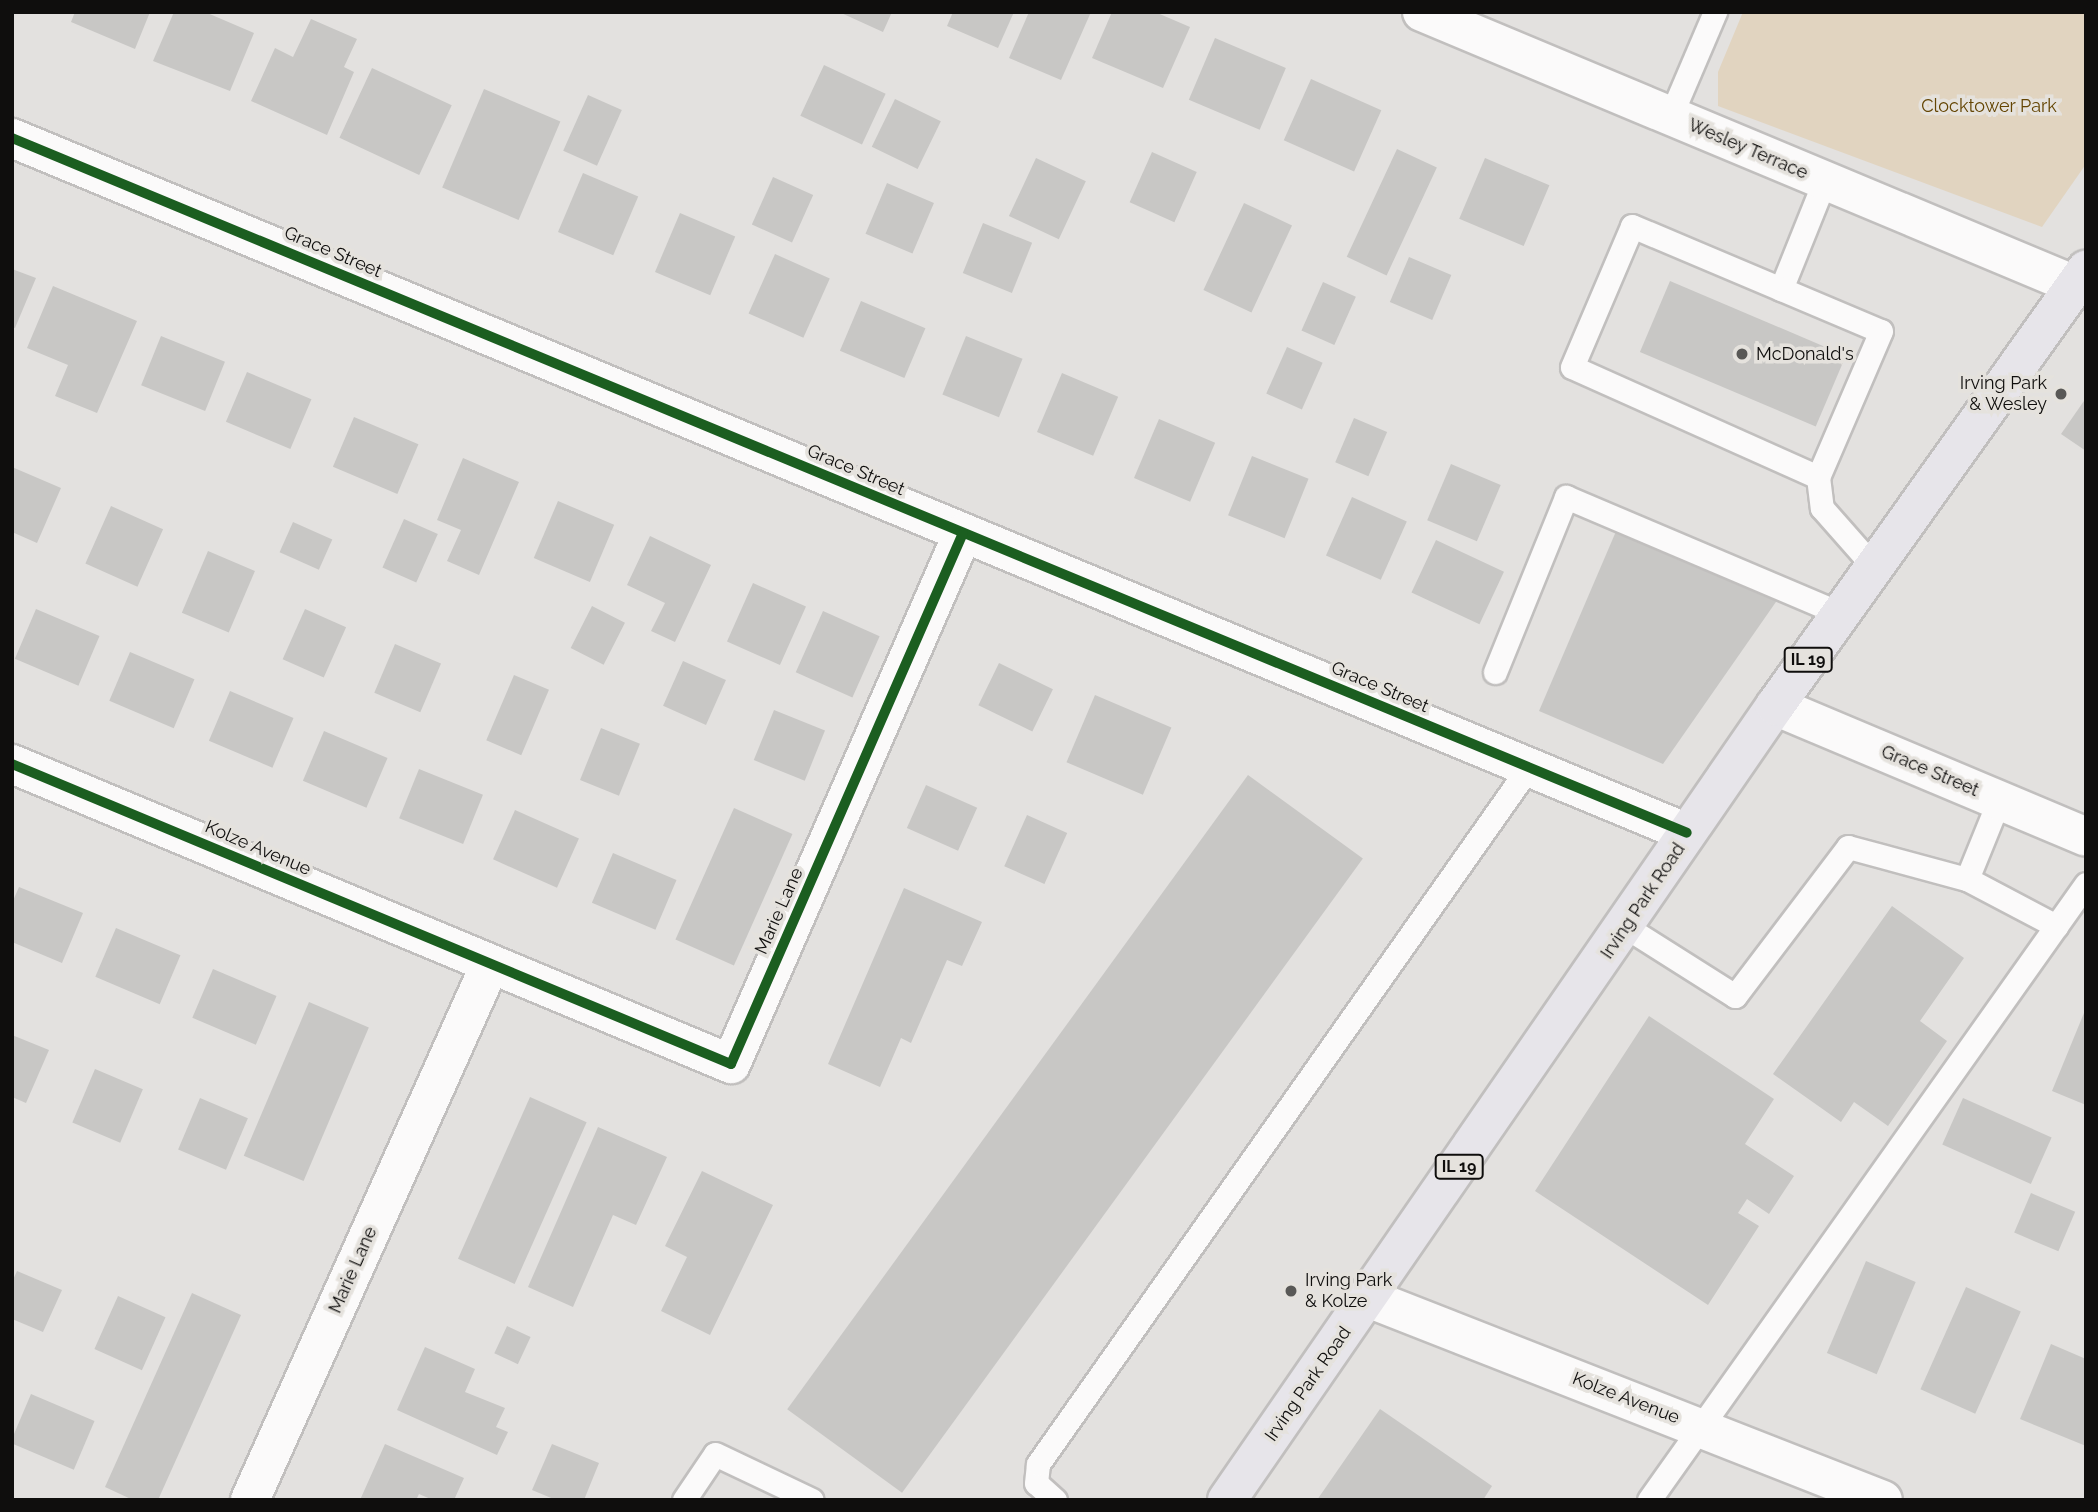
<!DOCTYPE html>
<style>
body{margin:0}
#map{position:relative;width:2098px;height:1512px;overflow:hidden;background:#e3e1df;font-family:Raleway,sans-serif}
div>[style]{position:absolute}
.green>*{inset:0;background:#e1d4c0}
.building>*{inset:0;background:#c8c7c5;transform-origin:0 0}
.roads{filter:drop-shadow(2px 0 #c1bfbe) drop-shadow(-2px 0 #c1bfbe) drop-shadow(0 2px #c1bfbe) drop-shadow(0 -2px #c1bfbe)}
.service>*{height:23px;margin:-11.5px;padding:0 11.5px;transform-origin:11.5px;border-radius:11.5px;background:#fbfafa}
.minor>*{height:38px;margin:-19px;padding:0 19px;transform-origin:19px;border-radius:19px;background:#fbfafa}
.primary>*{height:38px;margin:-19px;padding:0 19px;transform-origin:19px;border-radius:19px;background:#e7e5ea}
.cycleway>*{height:10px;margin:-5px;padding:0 5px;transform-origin:5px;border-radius:5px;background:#1b5e20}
.dots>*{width:19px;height:19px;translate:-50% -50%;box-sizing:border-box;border:4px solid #e5e2dd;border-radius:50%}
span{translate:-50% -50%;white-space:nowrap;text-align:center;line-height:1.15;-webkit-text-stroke:7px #e5e2dd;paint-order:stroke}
.shield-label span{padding:2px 5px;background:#e5e2dd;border:2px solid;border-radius:5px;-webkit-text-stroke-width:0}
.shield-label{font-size:16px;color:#0f0e0d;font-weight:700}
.park-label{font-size:18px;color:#644503}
.street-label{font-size:18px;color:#0f0e0d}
.poi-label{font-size:18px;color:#0f0e0d}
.left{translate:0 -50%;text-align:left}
.right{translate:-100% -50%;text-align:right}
.frame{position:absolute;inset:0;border:14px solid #0f0e0d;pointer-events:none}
</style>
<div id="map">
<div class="green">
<div style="clip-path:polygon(1743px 12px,2086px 12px,2086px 164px,2042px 227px,1718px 106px,1718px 72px)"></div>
</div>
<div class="building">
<div style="clip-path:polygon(75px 12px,150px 12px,135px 49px,71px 22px)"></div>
<div style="clip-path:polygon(174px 12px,205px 12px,254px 33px,230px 91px,153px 61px)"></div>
<div style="clip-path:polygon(839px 12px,892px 12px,883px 32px)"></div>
<div style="clip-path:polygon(953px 12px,1014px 12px,998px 48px,947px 26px)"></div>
<div style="clip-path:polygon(1029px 12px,1091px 12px,1061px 80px,1009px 58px)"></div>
<div style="clip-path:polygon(1112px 12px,1155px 12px,1190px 27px,1163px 88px,1092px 58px)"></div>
<div style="clip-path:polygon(311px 19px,357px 39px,344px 67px,354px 72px,327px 135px,251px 101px,275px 48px,293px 57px)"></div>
<div style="left:1215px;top:38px;width:77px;height:67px;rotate:23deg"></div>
<div style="left:824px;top:65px;width:68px;height:56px;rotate:25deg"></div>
<div style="left:372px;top:68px;width:88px;height:77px;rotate:25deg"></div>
<div style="left:1311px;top:79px;width:77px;height:67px;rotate:24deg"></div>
<div style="left:484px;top:89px;width:83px;height:107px;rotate:23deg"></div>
<div style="left:588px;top:95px;width:37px;height:61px;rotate:24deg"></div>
<div style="left:895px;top:99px;width:51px;height:53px;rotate:26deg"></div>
<div style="left:1397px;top:149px;width:44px;height:119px;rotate:25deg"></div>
<div style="left:1152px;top:152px;width:49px;height:55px;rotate:24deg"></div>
<div style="left:1036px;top:158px;width:55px;height:64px;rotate:25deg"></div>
<div style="left:1485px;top:158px;width:70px;height:66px;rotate:23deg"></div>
<div style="left:583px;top:173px;width:60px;height:64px;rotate:23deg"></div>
<div style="left:773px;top:177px;width:44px;height:52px;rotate:24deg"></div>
<div style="left:887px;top:183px;width:51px;height:55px;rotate:23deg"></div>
<div style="left:1244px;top:203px;width:53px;height:96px;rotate:25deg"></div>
<div style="left:680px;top:213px;width:60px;height:64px;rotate:23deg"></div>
<div style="left:983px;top:223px;width:53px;height:54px;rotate:22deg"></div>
<div style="left:775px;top:254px;width:60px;height:65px;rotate:24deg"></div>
<div style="left:1409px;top:257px;width:46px;height:49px;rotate:23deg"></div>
<div style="clip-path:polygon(12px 269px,36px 278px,15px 328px,12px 327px)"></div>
<div style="left:1670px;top:281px;width:191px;height:77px;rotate:23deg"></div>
<div style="left:1323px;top:282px;width:36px;height:53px;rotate:24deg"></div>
<div style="clip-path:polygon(53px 286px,137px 321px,97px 413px,55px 396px,68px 365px,27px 348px)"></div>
<div style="left:861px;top:301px;width:70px;height:54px;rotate:23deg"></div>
<div style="left:161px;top:336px;width:69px;height:53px;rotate:22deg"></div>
<div style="left:966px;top:336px;width:61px;height:63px;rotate:22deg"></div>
<div style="left:1287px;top:347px;width:39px;height:51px;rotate:24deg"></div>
<div style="left:247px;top:372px;width:70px;height:54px;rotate:23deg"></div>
<div style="left:1062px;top:373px;width:61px;height:64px;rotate:23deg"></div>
<div style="clip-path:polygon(2086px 398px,2086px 451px,2061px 434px)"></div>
<div style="left:354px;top:417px;width:70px;height:54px;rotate:23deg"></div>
<div style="left:1354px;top:418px;width:36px;height:48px;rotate:23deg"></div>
<div style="left:1159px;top:419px;width:61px;height:64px;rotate:23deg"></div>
<div style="left:1252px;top:456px;width:61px;height:64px;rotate:22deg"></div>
<div style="clip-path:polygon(463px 458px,519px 482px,479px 575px,447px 561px,461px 530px,437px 520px)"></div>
<div style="left:1451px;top:464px;width:54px;height:61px;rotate:23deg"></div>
<div style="clip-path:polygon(12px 467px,61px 488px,37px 543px,12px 532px)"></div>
<div style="left:1352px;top:497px;width:60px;height:64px;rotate:24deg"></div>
<div style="left:558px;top:501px;width:61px;height:62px;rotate:23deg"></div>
<div style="left:111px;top:506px;width:57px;height:63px;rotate:24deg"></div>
<div style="left:404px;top:519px;width:37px;height:53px;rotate:24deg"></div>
<div style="left:293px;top:522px;width:43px;height:33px;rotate:24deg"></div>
<div style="clip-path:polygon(1617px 529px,1778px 599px,1663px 764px,1539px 711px)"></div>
<div style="clip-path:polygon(650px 536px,711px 565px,675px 642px,651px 631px,665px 603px,627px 585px)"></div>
<div style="left:1436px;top:540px;width:75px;height:58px;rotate:25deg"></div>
<div style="left:208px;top:551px;width:51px;height:67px;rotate:23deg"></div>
<div style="left:753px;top:583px;width:58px;height:64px;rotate:24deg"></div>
<div style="left:592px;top:606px;width:37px;height:47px;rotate:27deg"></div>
<div style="left:36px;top:609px;width:69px;height:54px;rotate:23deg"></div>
<div style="left:305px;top:609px;width:45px;height:55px;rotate:24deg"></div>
<div style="left:823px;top:611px;width:62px;height:67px;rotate:24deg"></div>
<div style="left:395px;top:644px;width:50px;height:53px;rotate:23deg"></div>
<div style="left:130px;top:652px;width:70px;height:53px;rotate:23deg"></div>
<div style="left:683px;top:661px;width:47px;height:49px;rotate:24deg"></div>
<div style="left:999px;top:663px;width:60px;height:47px;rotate:26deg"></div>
<div style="left:514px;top:675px;width:38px;height:71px;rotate:23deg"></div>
<div style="left:230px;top:691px;width:69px;height:54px;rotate:23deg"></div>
<div style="left:1095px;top:695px;width:83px;height:73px;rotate:23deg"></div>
<div style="left:774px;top:710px;width:55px;height:54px;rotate:22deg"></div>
<div style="left:601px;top:728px;width:42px;height:56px;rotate:22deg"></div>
<div style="left:324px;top:731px;width:69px;height:54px;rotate:23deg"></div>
<div style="left:419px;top:769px;width:69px;height:53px;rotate:22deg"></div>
<div style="left:1248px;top:775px;width:142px;height:784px;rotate:36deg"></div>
<div style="left:926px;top:785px;width:56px;height:47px;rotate:24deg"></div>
<div style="left:734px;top:808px;width:64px;height:144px;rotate:24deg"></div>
<div style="left:515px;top:810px;width:70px;height:54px;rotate:24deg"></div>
<div style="left:1027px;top:815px;width:44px;height:56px;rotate:24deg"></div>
<div style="left:613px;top:853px;width:69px;height:54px;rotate:23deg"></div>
<div style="clip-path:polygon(19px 887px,83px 913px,62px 963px,12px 942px,12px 903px)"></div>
<div style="clip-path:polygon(904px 888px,982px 922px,962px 966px,947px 960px,911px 1043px,901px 1038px,880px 1087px,828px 1064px)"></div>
<div style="clip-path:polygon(1892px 906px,1964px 958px,1920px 1021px,1947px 1041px,1888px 1126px,1854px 1102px,1841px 1122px,1773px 1074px)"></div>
<div style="left:116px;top:928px;width:70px;height:53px;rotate:23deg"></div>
<div style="left:213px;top:969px;width:69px;height:53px;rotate:23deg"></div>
<div style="left:309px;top:1002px;width:65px;height:167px;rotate:23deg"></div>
<div style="clip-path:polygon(2086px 1008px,2086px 1105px,2052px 1091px)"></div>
<div style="clip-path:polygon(1649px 1016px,1774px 1099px,1745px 1144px,1794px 1176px,1769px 1214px,1747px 1199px,1738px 1213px,1759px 1226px,1708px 1305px,1535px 1191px)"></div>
<div style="clip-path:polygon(12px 1035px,49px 1050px,26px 1103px,12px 1097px)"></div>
<div style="left:95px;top:1069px;width:52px;height:58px;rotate:23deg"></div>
<div style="left:530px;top:1097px;width:62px;height:177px;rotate:24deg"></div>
<div style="left:200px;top:1098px;width:52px;height:56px;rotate:23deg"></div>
<div style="left:1963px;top:1098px;width:97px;height:51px;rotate:24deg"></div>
<div style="clip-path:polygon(598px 1127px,667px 1157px,636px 1225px,613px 1215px,573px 1307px,528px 1287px)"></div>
<div style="clip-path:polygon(702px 1171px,773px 1205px,710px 1335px,661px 1311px,687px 1257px,665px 1246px)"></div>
<div style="left:2031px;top:1193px;width:48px;height:43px;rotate:23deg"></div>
<div style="left:1866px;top:1261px;width:54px;height:100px;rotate:23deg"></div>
<div style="clip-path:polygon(17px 1271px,62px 1290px,43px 1332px,12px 1319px,12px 1282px)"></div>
<div style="left:1966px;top:1287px;width:60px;height:112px;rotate:24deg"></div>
<div style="clip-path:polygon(192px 1293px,241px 1315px,158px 1500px,133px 1500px,105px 1487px)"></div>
<div style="left:118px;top:1296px;width:52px;height:58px;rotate:24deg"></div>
<div style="left:507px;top:1326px;width:26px;height:30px;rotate:25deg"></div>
<div style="clip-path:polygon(2051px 1344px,2086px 1359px,2086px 1446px,2020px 1419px)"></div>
<div style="clip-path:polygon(425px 1347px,475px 1369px,465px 1392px,505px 1408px,496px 1427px,508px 1432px,497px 1455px,397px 1410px)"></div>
<div style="left:31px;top:1394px;width:69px;height:53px;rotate:23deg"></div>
<div style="clip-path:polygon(1380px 1409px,1492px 1486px,1483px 1500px,1317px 1500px)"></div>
<div style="clip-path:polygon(385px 1444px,464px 1478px,454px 1500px,433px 1500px,419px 1494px,416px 1500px,360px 1500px)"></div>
<div style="clip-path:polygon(552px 1444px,599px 1463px,584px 1500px,556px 1500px,532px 1490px)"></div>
</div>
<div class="roads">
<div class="service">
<div style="left:1671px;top:115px;width:112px;rotate:-66.9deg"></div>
<div style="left:1781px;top:289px;width:115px;rotate:-68.1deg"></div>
<div style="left:1818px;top:477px;width:269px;rotate:-155.9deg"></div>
<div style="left:1572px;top:367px;width:153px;rotate:-66.9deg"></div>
<div style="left:1632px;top:226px;width:270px;rotate:22.9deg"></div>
<div style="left:1881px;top:331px;width:159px;rotate:113.3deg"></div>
<div style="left:1818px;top:477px;width:31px;rotate:83deg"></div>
<div style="left:1822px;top:508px;width:79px;rotate:48.6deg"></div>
<div style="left:1495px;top:672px;width:189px;rotate:-67.9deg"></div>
<div style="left:1566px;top:497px;width:299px;rotate:23deg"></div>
<div style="left:1967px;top:879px;width:85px;rotate:-67.9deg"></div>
<div style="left:1626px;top:927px;width:129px;rotate:32.3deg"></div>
<div style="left:1735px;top:996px;width:187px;rotate:-52.8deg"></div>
<div style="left:1848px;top:847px;width:123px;rotate:15.1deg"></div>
<div style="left:1967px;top:879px;width:101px;rotate:27.8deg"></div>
<div style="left:684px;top:1500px;width:55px;rotate:-56deg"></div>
<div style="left:715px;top:1454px;width:107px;rotate:25.4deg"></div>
<div style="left:1055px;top:1500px;width:25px;rotate:-138deg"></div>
<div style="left:1036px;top:1483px;width:19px;rotate:-84deg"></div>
<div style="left:1038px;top:1464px;width:853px;rotate:-54.84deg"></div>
<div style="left:1649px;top:1500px;width:755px;rotate:-54.65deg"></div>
</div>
<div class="minor">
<div style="left:1422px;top:12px;width:708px;rotate:22.69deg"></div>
<div style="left:12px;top:138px;width:1813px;rotate:22.53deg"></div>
<div style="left:1775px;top:706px;width:337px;rotate:22.8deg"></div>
<div style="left:12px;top:764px;width:779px;rotate:22.65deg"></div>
<div style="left:731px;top:1064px;width:579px;rotate:-66.4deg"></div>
<div style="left:1368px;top:1298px;width:553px;rotate:21.42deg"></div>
<div style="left:250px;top:1500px;width:586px;rotate:-65.84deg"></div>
</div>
<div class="primary">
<div style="left:1227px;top:1500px;width:965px;rotate:-55.39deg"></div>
<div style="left:1775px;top:706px;width:536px;rotate:-54.5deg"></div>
</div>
</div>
<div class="cycleway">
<div style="left:12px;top:138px;width:1813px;rotate:22.53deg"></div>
<div style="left:12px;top:764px;width:779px;rotate:22.65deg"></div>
<div style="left:731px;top:1064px;width:579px;rotate:-66.4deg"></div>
</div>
<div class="dots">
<div style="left:1742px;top:354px;background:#595856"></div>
<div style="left:2061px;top:394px;background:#595856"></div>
<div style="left:1291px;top:1291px;background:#595856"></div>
</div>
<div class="shield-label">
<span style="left:1808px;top:660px">IL 19</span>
<span style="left:1459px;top:1167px">IL 19</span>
</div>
<div class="park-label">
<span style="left:1989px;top:106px">Clocktower Park</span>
</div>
<div class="street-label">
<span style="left:1748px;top:149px;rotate:23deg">Wesley Terrace</span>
<span style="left:333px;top:252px;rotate:23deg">Grace Street</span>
<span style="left:856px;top:470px;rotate:23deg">Grace Street</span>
<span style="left:1380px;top:687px;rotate:23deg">Grace Street</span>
<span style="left:1930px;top:771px;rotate:23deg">Grace Street</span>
<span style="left:258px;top:848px;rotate:23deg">Kolze Avenue</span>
<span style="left:1643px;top:901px;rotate:-56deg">Irving Park Road</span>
<span style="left:779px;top:911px;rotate:-66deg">Marie Lane</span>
<span style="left:353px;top:1270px;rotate:-66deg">Marie Lane</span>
<span style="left:1308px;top:1384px;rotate:-55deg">Irving Park Road</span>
<span style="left:1626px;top:1398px;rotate:21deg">Kolze Avenue</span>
</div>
<div class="poi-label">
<span class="left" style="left:1756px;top:354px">McDonald's</span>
<span class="right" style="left:2047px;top:394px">Irving Park<br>&amp; Wesley</span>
<span class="left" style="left:1305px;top:1291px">Irving Park<br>&amp; Kolze</span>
</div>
<div class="frame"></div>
</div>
